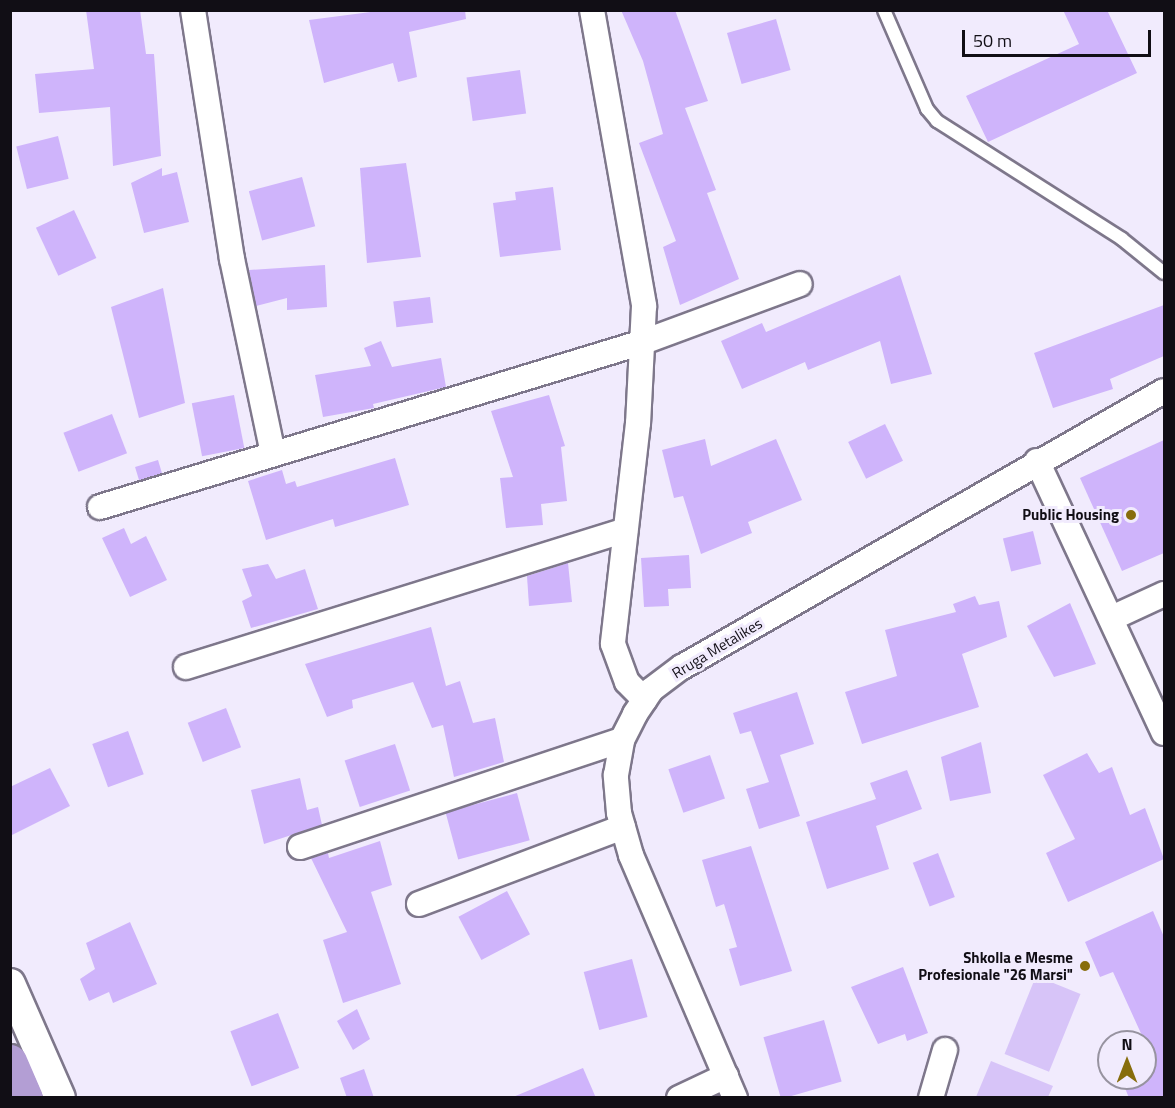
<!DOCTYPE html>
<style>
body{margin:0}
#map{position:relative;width:1175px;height:1108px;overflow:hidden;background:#f1ebfd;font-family:"Titillium Web",sans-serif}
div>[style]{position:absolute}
.green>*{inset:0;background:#d7c4f8;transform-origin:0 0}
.building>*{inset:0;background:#cfb4fb;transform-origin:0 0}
.roads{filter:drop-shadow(2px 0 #7e778b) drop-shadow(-2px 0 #7e778b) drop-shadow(0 2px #7e778b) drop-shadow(0 -2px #7e778b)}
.service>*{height:12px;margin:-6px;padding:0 6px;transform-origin:6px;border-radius:6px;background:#fff}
.minor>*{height:24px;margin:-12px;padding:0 12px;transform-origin:12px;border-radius:12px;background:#fff}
.tertiary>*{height:30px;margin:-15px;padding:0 15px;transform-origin:15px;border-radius:15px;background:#fff}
.trunk>*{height:33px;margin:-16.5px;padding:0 16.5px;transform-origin:16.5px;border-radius:16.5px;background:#b39ed4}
.dots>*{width:16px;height:16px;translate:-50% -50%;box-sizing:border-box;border:3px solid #f1ebfd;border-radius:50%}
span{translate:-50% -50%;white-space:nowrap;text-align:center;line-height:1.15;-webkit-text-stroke:6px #f1ebfd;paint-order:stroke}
.poi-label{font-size:15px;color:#110e15;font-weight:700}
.right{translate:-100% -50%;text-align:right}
.street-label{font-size:15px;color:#110e15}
.frame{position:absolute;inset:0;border:12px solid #110e15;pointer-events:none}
.north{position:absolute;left:1097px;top:1030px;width:60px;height:60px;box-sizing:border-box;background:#f1ebfd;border:2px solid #9793a0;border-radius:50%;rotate:0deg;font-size:16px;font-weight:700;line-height:24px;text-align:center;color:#110e15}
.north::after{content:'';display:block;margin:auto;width:21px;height:27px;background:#876d0c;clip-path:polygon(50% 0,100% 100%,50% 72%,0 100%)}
.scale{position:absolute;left:962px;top:30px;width:189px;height:27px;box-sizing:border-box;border:3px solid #110e15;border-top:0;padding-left:8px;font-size:18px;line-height:21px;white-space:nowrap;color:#110e15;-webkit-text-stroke:4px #f1ebfd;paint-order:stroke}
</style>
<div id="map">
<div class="green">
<div style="left:1036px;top:976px;width:48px;height:84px;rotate:22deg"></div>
<div style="clip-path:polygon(991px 1061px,1053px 1086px,1048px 1097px,976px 1097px)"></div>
</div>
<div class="building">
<div style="clip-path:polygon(86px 10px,140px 10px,146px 54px,154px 54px,161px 156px,113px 166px,110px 107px,39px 113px,35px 74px,94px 69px)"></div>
<div style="clip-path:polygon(386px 10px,465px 10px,466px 19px,409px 32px,417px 77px,398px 82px,393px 63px,324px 83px,309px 20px)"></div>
<div style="clip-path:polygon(621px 10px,675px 10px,708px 101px,685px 108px,716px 190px,707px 193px,739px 279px,680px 305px,663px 247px,676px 241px,639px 143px,663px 134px,643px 61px)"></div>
<div style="clip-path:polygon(1063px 10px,1107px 10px,1137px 73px,988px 142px,966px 96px,1079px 44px)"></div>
<div style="left:776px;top:19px;width:53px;height:51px;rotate:74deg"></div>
<div style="left:520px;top:70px;width:44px;height:54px;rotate:82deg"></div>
<div style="left:58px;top:136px;width:44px;height:43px;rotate:76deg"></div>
<div style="clip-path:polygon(406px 163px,421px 257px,367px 263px,360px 168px)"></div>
<div style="clip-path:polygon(162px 168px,162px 176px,177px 172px,189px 222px,144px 233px,131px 183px)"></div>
<div style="left:302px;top:177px;width:51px;height:55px;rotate:75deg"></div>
<div style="clip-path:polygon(553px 187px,561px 250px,500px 257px,493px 203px,516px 200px,515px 192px)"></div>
<div style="left:74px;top:210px;width:53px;height:42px;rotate:65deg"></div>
<div style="clip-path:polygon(325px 265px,327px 307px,287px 310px,287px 298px,256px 306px,249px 270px)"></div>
<div style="clip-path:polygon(900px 275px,932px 374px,891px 384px,880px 341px,808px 370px,805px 362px,742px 389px,721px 341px,762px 323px,766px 332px)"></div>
<div style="clip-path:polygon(163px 288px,185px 403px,139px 418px,111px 307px)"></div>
<div style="left:430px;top:297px;width:26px;height:37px;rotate:83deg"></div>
<div style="clip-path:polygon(1164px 305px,1164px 356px,1110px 379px,1113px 389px,1053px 408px,1034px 353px)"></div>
<div style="clip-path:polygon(381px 341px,392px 367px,441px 358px,446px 387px,373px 404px,374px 408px,323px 417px,315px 375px,371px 366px,364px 348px)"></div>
<div style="left:234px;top:395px;width:54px;height:43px;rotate:79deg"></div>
<div style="clip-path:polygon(549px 395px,565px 446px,561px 447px,567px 501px,541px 504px,543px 525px,506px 528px,500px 478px,513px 477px,491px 411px)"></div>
<div style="left:112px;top:414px;width:42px;height:52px;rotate:69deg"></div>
<div style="left:885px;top:424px;width:41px;height:41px;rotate:64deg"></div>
<div style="clip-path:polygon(705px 439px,711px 466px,776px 439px,802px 500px,748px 522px,752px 533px,701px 554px,683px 496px,674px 498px,662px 450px)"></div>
<div style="clip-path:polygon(1164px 440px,1164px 553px,1122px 571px,1080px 478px)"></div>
<div style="clip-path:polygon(395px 458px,409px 505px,335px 527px,333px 519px,266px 540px,248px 481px,282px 470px,286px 484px,295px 481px,297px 487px)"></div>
<div style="left:158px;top:460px;width:14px;height:24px;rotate:73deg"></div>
<div style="clip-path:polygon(124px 528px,131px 544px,146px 536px,167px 580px,130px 597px,102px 538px)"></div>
<div style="left:1033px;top:531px;width:34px;height:31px;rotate:76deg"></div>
<div style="clip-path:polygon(689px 555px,691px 588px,668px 589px,669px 606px,644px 607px,641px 558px)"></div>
<div style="clip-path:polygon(568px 563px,572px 602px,529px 606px,527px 576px)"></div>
<div style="clip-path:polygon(268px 564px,276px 579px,305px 569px,318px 609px,251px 628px,242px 601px,252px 596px,242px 569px)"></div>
<div style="clip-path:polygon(975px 596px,979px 605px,999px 601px,1007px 637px,962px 654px,979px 707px,862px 744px,845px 692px,897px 676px,885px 630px,956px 612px,953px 604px)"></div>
<div style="clip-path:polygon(1070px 603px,1096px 664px,1054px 677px,1027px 626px)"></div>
<div style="clip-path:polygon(431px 627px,446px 686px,460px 681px,473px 723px,495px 718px,504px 762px,454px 777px,443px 725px,432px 728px,413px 682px,352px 700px,353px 708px,327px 717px,305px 664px)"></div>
<div style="clip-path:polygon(797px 692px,814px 744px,780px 755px,800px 816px,759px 829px,746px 789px,769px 782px,751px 731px,740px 734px,733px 713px)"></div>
<div style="left:226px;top:708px;width:42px;height:41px;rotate:69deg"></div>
<div style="left:128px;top:731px;width:46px;height:38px;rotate:70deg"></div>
<div style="clip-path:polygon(981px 742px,991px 793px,950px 801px,941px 757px)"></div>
<div style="left:395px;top:744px;width:49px;height:53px;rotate:72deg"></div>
<div style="clip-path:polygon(1087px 753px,1099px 773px,1112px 767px,1130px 815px,1145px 808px,1164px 859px,1068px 902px,1046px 853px,1075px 839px,1043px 775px)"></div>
<div style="left:710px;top:755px;width:46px;height:44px;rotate:71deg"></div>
<div style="clip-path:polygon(50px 768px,70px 806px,10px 836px,10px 787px)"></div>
<div style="clip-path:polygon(907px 770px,922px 809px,876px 826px,889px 869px,827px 889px,806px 822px,876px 799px,870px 783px)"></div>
<div style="clip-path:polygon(300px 778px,307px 810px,318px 807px,322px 825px,264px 844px,251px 790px)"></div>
<div style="left:517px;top:793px;width:49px;height:74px;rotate:75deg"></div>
<div style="clip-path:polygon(380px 841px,392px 885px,371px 892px,401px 984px,343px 1003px,323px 940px,347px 932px,311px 858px,328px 853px,329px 858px)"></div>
<div style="clip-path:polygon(751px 846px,792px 971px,740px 986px,729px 949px,737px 947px,724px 904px,716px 907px,702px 860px)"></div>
<div style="left:938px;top:853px;width:47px;height:27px;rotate:69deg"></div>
<div style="left:507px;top:891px;width:49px;height:55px;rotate:62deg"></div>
<div style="clip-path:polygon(1153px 911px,1164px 937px,1164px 1098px,1129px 1098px,1121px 1078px,1145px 1078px,1145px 1042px,1139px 1042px,1144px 1040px,1113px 972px,1100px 977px,1085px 942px)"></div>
<div style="clip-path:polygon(130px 922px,157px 984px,113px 1003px,109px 992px,89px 1001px,80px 979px,95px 969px,86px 943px)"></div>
<div style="left:632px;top:959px;width:60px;height:50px;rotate:75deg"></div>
<div style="clip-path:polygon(903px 967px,928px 1033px,907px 1041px,905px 1034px,878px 1044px,851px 987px)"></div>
<div style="clip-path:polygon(357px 1009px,370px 1039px,353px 1050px,337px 1021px)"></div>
<div style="left:278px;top:1013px;width:59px;height:51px;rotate:69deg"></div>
<div style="left:824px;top:1020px;width:64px;height:63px;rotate:74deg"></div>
<div style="clip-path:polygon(583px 1068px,596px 1098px,513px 1098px,513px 1097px)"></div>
<div style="clip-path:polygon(364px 1069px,374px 1098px,347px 1098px,340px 1078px)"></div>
</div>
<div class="roads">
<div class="service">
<div style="left:884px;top:10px;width:108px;rotate:66.5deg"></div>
<div style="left:927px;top:109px;width:16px;rotate:50deg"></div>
<div style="left:937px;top:121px;width:219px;rotate:32.5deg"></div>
<div style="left:1122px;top:239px;width:54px;rotate:39deg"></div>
</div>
<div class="minor">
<div style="left:193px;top:10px;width:252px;rotate:81.1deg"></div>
<div style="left:232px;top:259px;width:198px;rotate:78.1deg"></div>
<div style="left:592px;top:10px;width:301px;rotate:80deg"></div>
<div style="left:644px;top:306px;width:117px;rotate:92.9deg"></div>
<div style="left:638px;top:423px;width:222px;rotate:96.5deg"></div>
<div style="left:613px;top:644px;width:40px;rotate:69.8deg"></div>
<div style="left:627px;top:682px;width:25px;rotate:45deg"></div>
<div style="left:1037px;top:461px;width:300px;rotate:65deg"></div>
<div style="left:100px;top:507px;width:568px;rotate:-16.9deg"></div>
<div style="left:643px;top:342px;width:167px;rotate:-20.3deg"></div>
<div style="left:1112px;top:618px;width:57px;rotate:-24.8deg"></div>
<div style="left:186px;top:667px;width:460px;rotate:-17.3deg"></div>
<div style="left:300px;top:847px;width:339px;rotate:-18.4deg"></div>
<div style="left:419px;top:904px;width:218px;rotate:-20.7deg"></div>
<div style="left:679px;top:1098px;width:52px;rotate:-25.1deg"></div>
<div style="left:735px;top:1098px;width:264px;rotate:-113.2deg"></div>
<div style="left:631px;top:855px;width:44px;rotate:-105.9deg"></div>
<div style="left:619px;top:813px;width:38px;rotate:-95deg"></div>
<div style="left:616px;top:775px;width:36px;rotate:-80deg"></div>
<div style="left:622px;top:740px;width:29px;rotate:-63deg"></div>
<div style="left:635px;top:714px;width:29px;rotate:-56deg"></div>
<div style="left:651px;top:690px;width:39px;rotate:-37deg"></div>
<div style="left:682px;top:667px;width:555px;rotate:-29.8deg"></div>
<div style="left:931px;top:1098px;width:50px;rotate:-73.7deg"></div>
</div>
<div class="tertiary">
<div style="left:10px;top:984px;width:124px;rotate:66.3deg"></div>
</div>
<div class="trunk">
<div style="left:10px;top:1061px;width:40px;rotate:66.6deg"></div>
</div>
</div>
<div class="dots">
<div style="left:1131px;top:515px;background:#876d0c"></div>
<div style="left:1085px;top:966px;background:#876d0c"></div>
</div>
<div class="poi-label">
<span class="right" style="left:1119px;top:515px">Public Housing</span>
<span class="right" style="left:1073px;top:966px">Shkolla e Mesme<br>Profesionale "26 Marsi"</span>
</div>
<div class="street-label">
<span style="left:717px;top:648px;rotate:-31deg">Rruga Metalikes</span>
</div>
<div class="frame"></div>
<div class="north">N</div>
<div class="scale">50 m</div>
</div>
